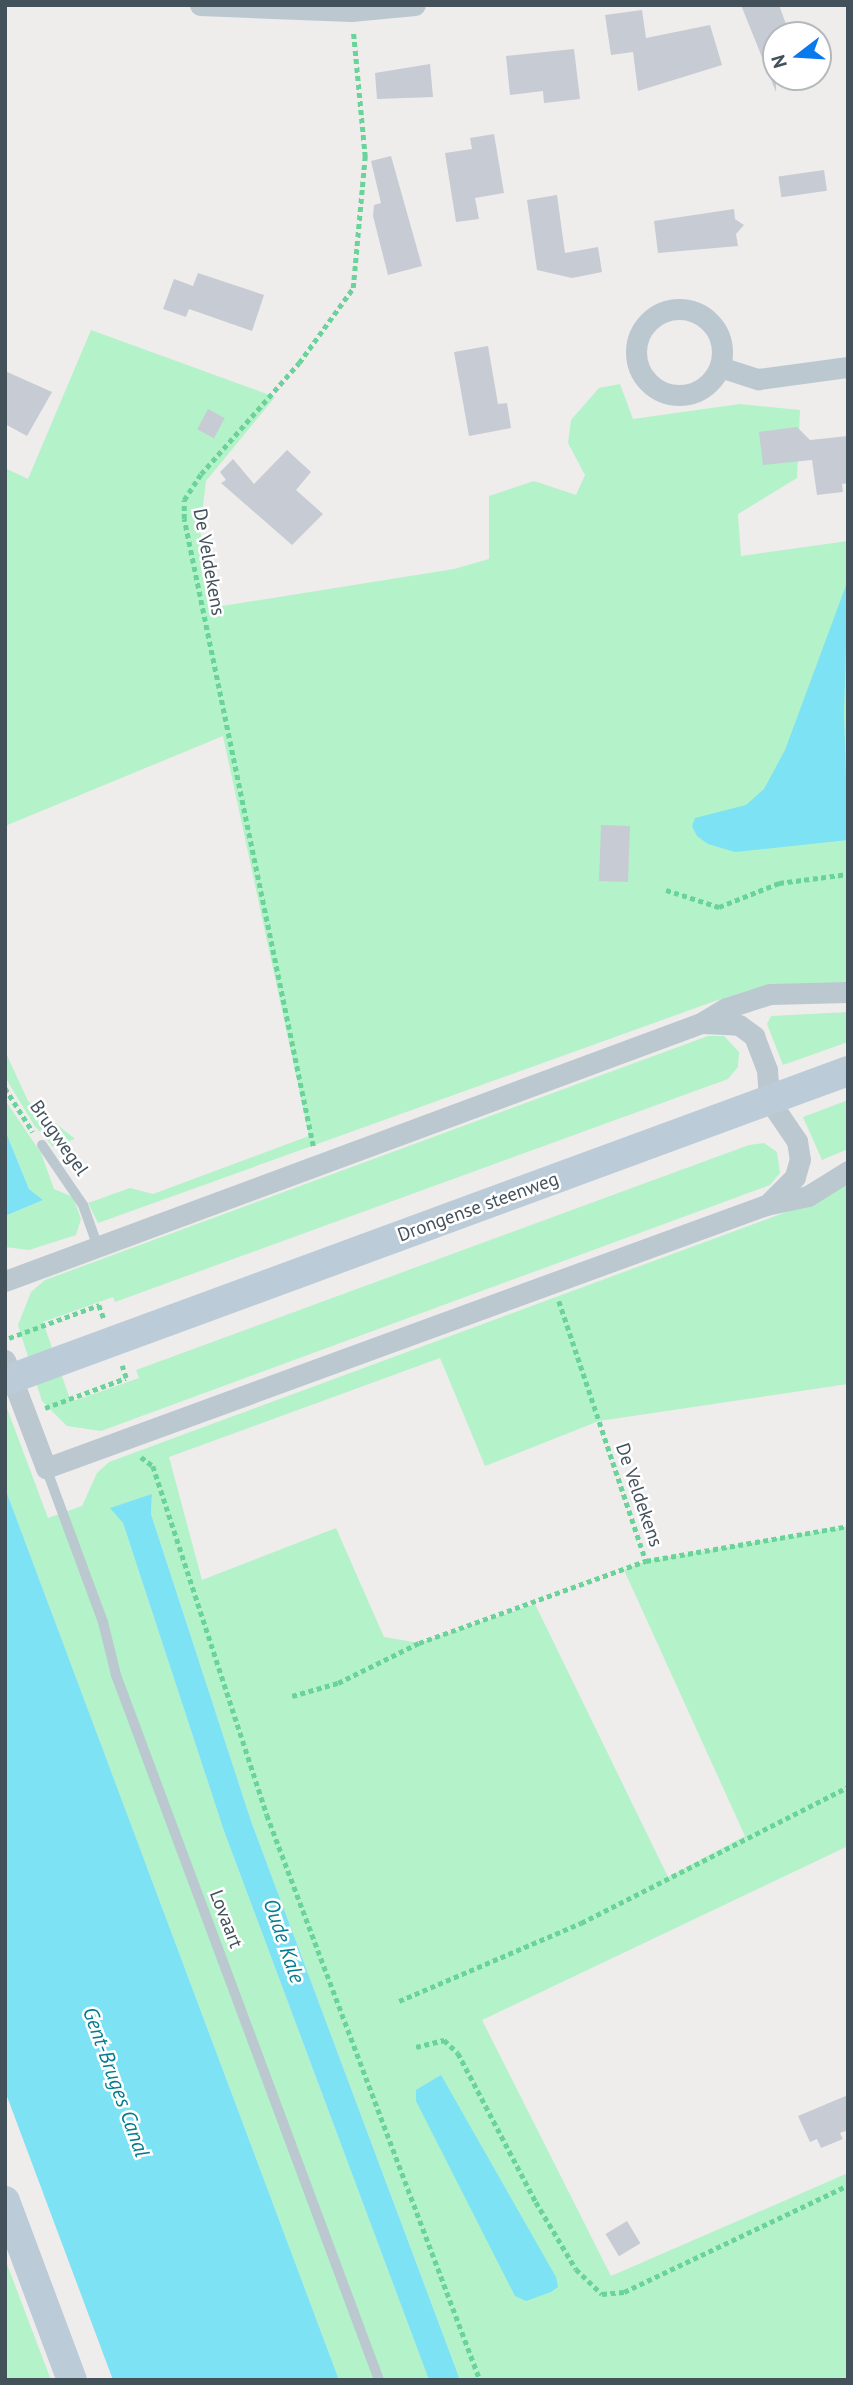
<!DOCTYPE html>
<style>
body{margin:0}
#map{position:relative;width:853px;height:2385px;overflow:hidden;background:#efecec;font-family:"PT Sans",sans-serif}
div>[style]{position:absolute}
.green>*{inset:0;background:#b4f2c9}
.water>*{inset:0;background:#7de2f4}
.building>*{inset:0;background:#c7cbd3;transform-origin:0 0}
.path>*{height:4.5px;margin-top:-2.25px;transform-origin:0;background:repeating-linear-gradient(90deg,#6ad399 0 5px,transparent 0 8.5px)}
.lane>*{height:10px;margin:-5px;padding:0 5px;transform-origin:5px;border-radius:5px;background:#bbc8d0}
.street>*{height:21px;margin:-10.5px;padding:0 10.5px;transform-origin:10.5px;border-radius:10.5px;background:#bbc8d0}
.street>.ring{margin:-10.5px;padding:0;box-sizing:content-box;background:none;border:21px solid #bbc8d0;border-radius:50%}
.secondary>*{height:30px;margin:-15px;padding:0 15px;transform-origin:15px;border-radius:15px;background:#bccbd8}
span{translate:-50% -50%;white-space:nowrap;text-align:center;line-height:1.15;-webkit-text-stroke:5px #fff;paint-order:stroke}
.street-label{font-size:19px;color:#43515b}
.water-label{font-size:21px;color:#037c91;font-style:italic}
.frame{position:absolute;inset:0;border:7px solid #43515b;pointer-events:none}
.north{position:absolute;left:762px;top:21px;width:70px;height:70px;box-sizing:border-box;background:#fff;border:2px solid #b4b9bd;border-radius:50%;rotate:253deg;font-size:19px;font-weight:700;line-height:28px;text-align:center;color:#43515b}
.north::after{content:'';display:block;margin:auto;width:24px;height:32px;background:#087aed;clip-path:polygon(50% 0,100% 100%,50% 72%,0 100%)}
</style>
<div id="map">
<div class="green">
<div style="clip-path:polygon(91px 330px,275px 397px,206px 481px,200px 530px,216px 607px,454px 569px,489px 559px,489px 496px,534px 481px,576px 495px,585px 475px,568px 443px,571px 420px,599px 388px,620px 384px,633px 419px,740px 404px,800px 410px,797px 478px,738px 514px,741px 556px,848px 541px,848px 983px,753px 989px,715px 1001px,98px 1223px,88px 1203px,130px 1188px,153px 1194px,309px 1136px,223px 736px,5px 826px,5px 468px,28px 479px)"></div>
<div style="clip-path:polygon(848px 1012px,848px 1042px,783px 1065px,767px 1024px,771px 1016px)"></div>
<div style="clip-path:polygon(708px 1036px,724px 1036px,739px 1052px,738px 1067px,728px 1079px,115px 1302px,113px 1297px,43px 1322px,71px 1402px,139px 1378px,136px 1370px,749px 1145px,764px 1143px,777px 1152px,780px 1173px,770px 1185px,101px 1431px,67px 1426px,42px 1401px,18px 1325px,31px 1292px,45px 1280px)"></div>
<div style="clip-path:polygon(5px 1051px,28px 1101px,75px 1139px,53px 1147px,34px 1125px,5px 1077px)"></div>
<div style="clip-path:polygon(5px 1100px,41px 1153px,54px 1189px,73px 1197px,81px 1219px,76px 1235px,29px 1250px,5px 1247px,5px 1216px,43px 1200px,29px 1189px,5px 1130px)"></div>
<div style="clip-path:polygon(848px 1100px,848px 1149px,822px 1160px,803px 1117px)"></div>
<div style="clip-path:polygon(848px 1182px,848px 1384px,599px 1421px,485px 1466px,440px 1358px,169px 1457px,202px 1580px,336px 1528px,384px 1637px,419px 1643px,535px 1604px,668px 1877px,745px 1836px,624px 1570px,646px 1561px,848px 1526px,848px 1846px,482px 2020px,611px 2276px,848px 2173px,848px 2380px,460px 2380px,251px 1821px,151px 1514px,152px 1495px,111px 1508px,123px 1523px,224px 1831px,429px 2380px,339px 2380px,5px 1488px,5px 1403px,48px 1518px,82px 1506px,97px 1473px,109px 1462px,808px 1204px)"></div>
<div style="clip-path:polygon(5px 2259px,51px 2380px,5px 2380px)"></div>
</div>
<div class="water">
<div style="clip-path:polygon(848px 580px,844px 714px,848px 840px,735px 852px,708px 844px,697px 836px,692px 826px,695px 818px,746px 805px,764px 789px,785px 750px)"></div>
<div style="clip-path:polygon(5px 1130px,29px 1189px,43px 1200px,5px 1216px)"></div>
<div style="clip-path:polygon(5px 1488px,339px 2380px,113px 2380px,5px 2091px)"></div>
<div style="clip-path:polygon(152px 1494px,151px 1514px,251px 1821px,460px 2380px,429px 2380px,224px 1831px,123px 1523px,110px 1508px)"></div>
<div style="clip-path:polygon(441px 2075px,556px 2277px,558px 2287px,551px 2292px,526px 2301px,515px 2296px,416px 2101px,416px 2090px)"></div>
</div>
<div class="building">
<div style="clip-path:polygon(741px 5px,779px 5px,790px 35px,776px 35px,776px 92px)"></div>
<div style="clip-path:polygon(642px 10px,646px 38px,710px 25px,722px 65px,638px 91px,633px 52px,611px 55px,605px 15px)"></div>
<div style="clip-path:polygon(574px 49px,580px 99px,544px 103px,543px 91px,510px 95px,506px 56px)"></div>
<div style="clip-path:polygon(430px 64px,433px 97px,377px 99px,375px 73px)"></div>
<div style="clip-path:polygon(494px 134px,504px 193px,475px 198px,479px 219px,456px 222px,445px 153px,472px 149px,470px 138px)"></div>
<div style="clip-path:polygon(391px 156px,422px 266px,388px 275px,373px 216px,374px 205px,381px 203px,371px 161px)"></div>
<div style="left:824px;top:170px;width:21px;height:46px;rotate:82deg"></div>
<div style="clip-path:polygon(557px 195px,565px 253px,598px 247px,602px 272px,572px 278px,537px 270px,527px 200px)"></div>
<div style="clip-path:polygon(734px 209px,735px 219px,744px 225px,736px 234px,738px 246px,658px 253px,654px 221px)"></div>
<div style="clip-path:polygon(198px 273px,264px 295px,252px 331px,189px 309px,186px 317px,163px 309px,174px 279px,193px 286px)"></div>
<div style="clip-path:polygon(488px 346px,498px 404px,507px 403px,511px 428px,469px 436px,454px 352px)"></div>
<div style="clip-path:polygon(5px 371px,52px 392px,27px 436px,5px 424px)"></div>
<div style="left:208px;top:409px;width:19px;height:23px;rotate:28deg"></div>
<div style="clip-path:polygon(797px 427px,810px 440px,848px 436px,848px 483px,842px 484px,843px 492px,817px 495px,812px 460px,763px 465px,759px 432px)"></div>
<div style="clip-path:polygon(287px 450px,311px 472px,296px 490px,323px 514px,292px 545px,221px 483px,226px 480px,220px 472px,233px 459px,254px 484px)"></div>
<div style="left:601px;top:825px;width:29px;height:56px;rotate:2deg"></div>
<div style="clip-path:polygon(848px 2095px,848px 2130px,840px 2133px,843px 2139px,821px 2148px,817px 2139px,810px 2142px,798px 2116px)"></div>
<div style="left:627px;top:2221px;width:26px;height:25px;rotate:59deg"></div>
</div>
<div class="path">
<div style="left:666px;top:890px;width:56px;rotate:17.8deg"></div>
<div style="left:719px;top:907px;width:65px;rotate:-21.8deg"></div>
<div style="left:779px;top:883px;width:70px;rotate:-7.4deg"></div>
<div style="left:5px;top:1088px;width:52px;rotate:57.5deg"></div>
<div style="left:313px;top:1146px;width:640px;rotate:-101.63deg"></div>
<div style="left:184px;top:519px;width:19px;rotate:-90deg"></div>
<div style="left:184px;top:500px;width:31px;rotate:-57deg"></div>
<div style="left:201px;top:474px;width:148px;rotate:-48.6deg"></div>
<div style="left:299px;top:363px;width:92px;rotate:-54.2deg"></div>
<div style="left:353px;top:288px;width:132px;rotate:-84.8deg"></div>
<div style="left:365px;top:157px;width:127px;rotate:-95.4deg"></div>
<div style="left:559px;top:1301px;width:274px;rotate:71.5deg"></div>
<div style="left:646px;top:1561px;width:205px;rotate:-9.8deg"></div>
<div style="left:9px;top:1338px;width:96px;rotate:-20.1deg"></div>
<div style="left:99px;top:1305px;width:15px;rotate:70deg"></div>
<div style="left:45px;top:1408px;width:86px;rotate:-20.3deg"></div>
<div style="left:126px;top:1378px;width:13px;rotate:-108deg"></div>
<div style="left:141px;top:1457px;width:15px;rotate:37deg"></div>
<div style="left:153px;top:1466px;width:367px;rotate:71.9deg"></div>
<div style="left:267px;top:1815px;width:604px;rotate:69.34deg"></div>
<div style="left:292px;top:1696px;width:48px;rotate:-15.8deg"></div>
<div style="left:338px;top:1683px;width:90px;rotate:-26.3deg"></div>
<div style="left:419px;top:1643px;width:241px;rotate:-19.9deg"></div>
<div style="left:399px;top:2001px;width:198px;rotate:-23.2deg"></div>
<div style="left:581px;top:1923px;width:300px;rotate:-27deg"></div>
<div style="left:416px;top:2047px;width:29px;rotate:-14deg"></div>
<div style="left:444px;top:2040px;width:19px;rotate:43deg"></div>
<div style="left:458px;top:2053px;width:168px;rotate:62.4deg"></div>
<div style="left:536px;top:2202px;width:78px;rotate:59.2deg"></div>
<div style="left:576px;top:2269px;width:36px;rotate:44deg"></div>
<div style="left:602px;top:2294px;width:22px;rotate:-5deg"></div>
<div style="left:624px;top:2292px;width:248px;rotate:-25.5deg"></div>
</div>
<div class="lane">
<div style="left:42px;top:1145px;width:73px;rotate:55.7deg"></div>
<div style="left:83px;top:1205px;width:45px;rotate:70.3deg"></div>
<div style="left:46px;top:1468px;width:164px;rotate:69.7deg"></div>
<div style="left:103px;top:1622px;width:55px;rotate:76.2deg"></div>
<div style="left:116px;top:1675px;width:752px;rotate:69.54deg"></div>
</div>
<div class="street">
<div style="left:200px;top:5px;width:151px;rotate:2.3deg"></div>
<div style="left:351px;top:11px;width:64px;rotate:-5.4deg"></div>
<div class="ring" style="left:636px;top:309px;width:65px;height:65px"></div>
<div style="left:720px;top:367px;width:40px;rotate:18deg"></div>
<div style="left:758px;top:379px;width:91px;rotate:-7.6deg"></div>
<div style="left:703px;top:1023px;width:36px;rotate:3deg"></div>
<div style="left:739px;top:1025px;width:19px;rotate:36deg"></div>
<div style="left:754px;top:1036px;width:36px;rotate:69deg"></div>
<div style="left:767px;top:1070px;width:30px;rotate:86deg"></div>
<div style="left:769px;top:1100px;width:50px;rotate:55.7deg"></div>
<div style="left:797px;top:1141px;width:18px;rotate:81deg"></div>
<div style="left:800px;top:1159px;width:19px;rotate:106deg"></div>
<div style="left:795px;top:1177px;width:35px;rotate:135deg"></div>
<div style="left:5px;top:1281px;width:742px;rotate:-20.34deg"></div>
<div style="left:701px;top:1023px;width:29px;rotate:-31deg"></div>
<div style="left:726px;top:1008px;width:46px;rotate:-17.7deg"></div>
<div style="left:770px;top:994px;width:78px;rotate:-1.5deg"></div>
<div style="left:5px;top:1360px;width:116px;rotate:69.2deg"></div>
<div style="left:46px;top:1468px;width:767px;rotate:-20.07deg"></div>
<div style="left:766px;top:1205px;width:43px;rotate:-12.1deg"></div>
<div style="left:808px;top:1196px;width:47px;rotate:-32deg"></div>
</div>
<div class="secondary">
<div style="left:5px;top:1381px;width:898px;rotate:-20.19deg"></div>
<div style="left:5px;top:2201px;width:191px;rotate:69.5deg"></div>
</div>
<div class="street-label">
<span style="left:209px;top:562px;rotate:80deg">De Veldekens</span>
<span style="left:59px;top:1138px;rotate:55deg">Brugwegel</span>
<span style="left:478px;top:1207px;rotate:-20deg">Drongense steenweg</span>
<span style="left:639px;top:1495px;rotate:71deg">De Veldekens</span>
<span style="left:226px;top:1919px;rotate:69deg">Lovaart</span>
</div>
<div class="water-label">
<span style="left:284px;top:1941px;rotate:71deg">Oude Kale</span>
<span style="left:116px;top:2082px;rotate:70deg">Gent-Bruges Canal</span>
</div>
<div class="frame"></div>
<div class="north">N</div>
</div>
